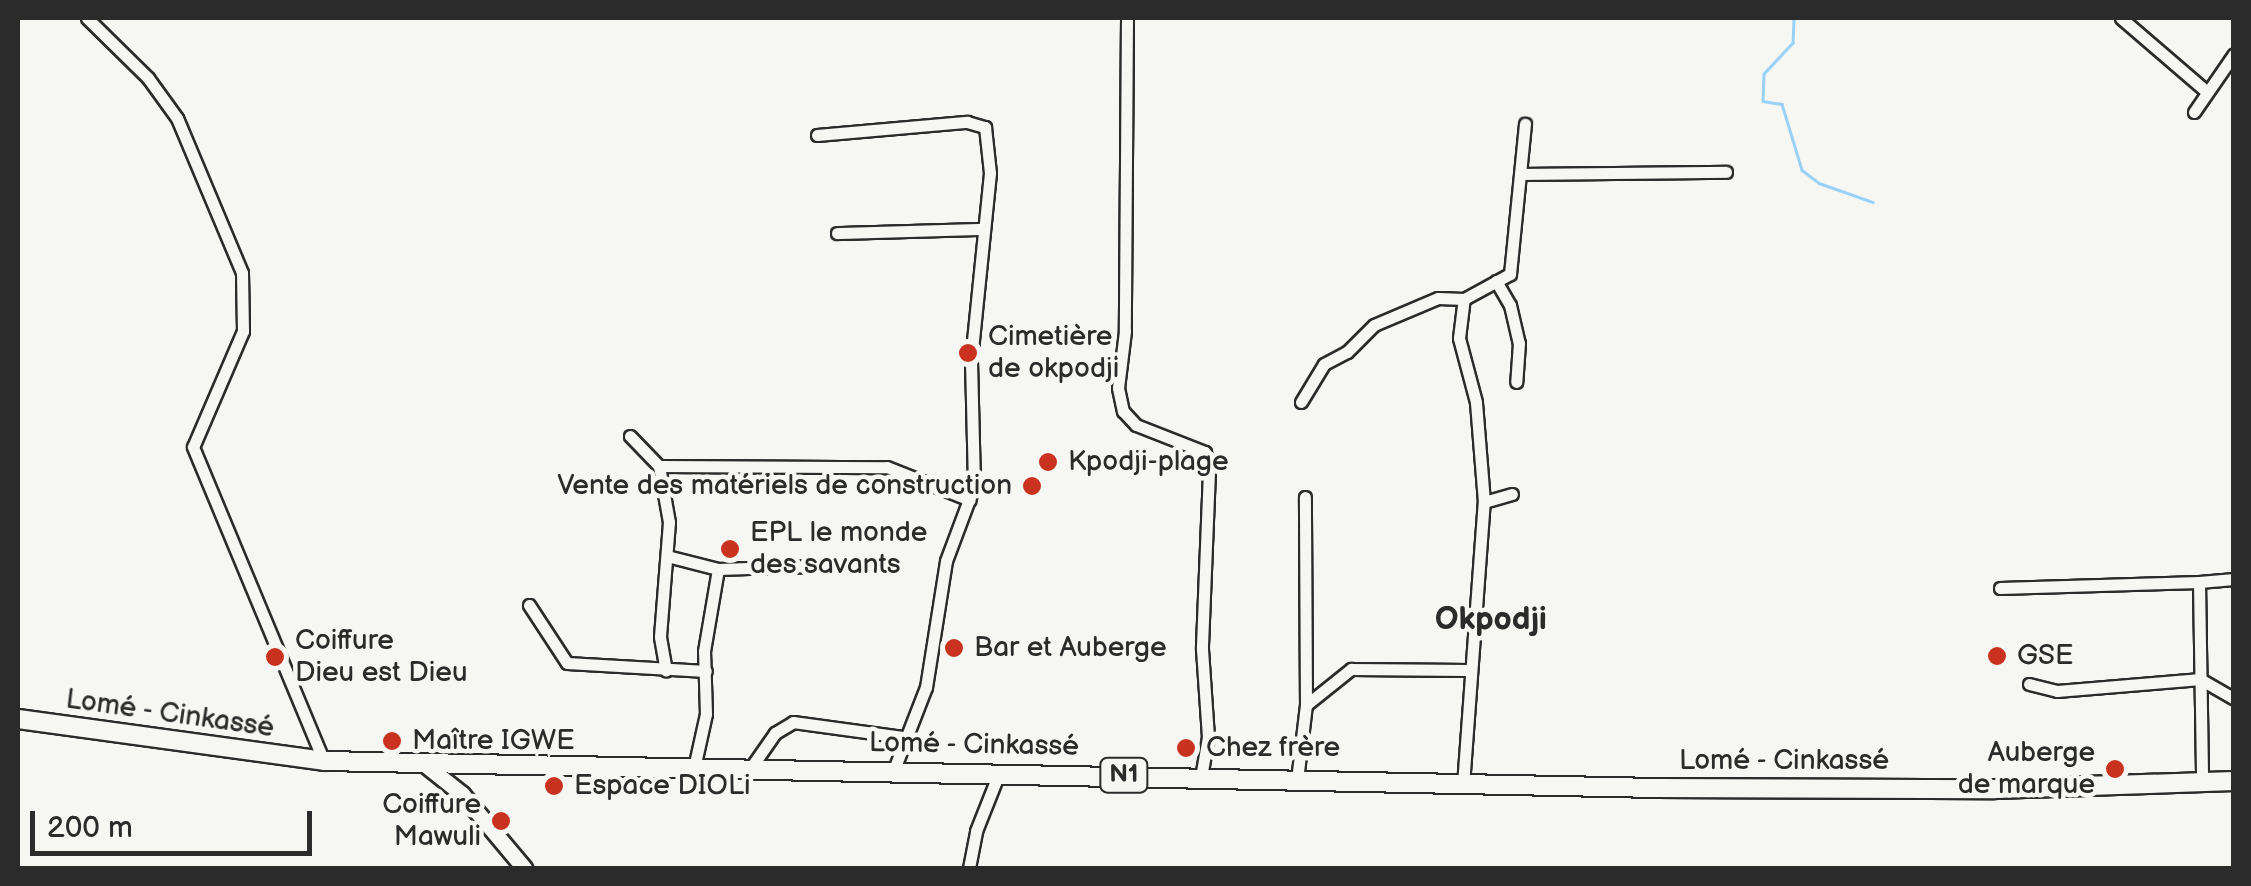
<!DOCTYPE html>
<meta charset="utf-8">
<style>
body{margin:0}
#map{position:relative;width:2251px;height:886px;overflow:hidden;background:#f6f6f2;font-family:"Balsamiq Sans",sans-serif}
div>[style]{position:absolute}
.stream>*{height:2.5px;margin:-1.25px;padding:0 1.25px;transform-origin:1.25px;border-radius:1.25px;background:#9ad1f9}
.roads{filter:drop-shadow(2px 0 #2b2b2b) drop-shadow(-2px 0 #2b2b2b) drop-shadow(0 2px #2b2b2b) drop-shadow(0 -2px #2b2b2b)}
.minor>*{height:11px;margin:-5.5px;padding:0 5.5px;transform-origin:5.5px;border-radius:5.5px;background:#f6f6f2}
.major>*{height:15px;margin:-7.5px;padding:0 7.5px;transform-origin:7.5px;border-radius:7.5px;background:#f6f6f2}
.highway>*{height:18px;margin:-9px;padding:0 9px;transform-origin:9px;border-radius:9px;background:#f6f6f2}
.dots>*{width:28px;height:28px;translate:-50% -50%;box-sizing:border-box;border:5px solid #f6f6f2;border-radius:50%}
span{translate:-50% -50%;white-space:nowrap;text-align:center;line-height:1.15;-webkit-text-stroke:9px #f6f6f2;paint-order:stroke}
.shield-label span{padding:2px 8px;background:#f6f6f2;border:2px solid;border-radius:8px;-webkit-text-stroke-width:0}
.shield-label{font-size:25px;color:#2b2b2b;font-weight:700}
.poi-label{font-size:28px;color:#2b2b2b}
.left{translate:0 -50%;text-align:left}
.right{translate:-100% -50%;text-align:right}
.street-label{font-size:28px;color:#2b2b2b}
.quarter-label{font-size:32px;color:#2b2b2b;font-weight:700}
.frame{position:absolute;inset:0;border:20px solid #2b2b2b;pointer-events:none}
.scale{position:absolute;left:30px;top:811px;width:282px;height:45px;box-sizing:border-box;border:5px solid #2b2b2b;border-top:0;padding-left:12px;font-size:30px;line-height:35px;white-space:nowrap;color:#2b2b2b;-webkit-text-stroke:8px #f6f6f2;paint-order:stroke}
</style>
<div id="map">
<div class="stream">
<div style="left:1794px;top:18px;width:25px;rotate:92deg"></div>
<div style="left:1793px;top:43px;width:42px;rotate:133.1deg"></div>
<div style="left:1764px;top:74px;width:27px;rotate:92deg"></div>
<div style="left:1763px;top:101px;width:19px;rotate:9deg"></div>
<div style="left:1782px;top:104px;width:69px;rotate:73.1deg"></div>
<div style="left:1802px;top:170px;width:21px;rotate:37deg"></div>
<div style="left:1819px;top:183px;width:57px;rotate:19.4deg"></div>
</div>
<div class="roads">
<div class="minor">
<div style="left:87px;top:18px;width:86px;rotate:44.5deg"></div>
<div style="left:148px;top:78px;width:49px;rotate:54.1deg"></div>
<div style="left:177px;top:118px;width:168px;rotate:67.2deg"></div>
<div style="left:242px;top:273px;width:58px;rotate:89deg"></div>
<div style="left:243px;top:331px;width:126px;rotate:113.3deg"></div>
<div style="left:193px;top:447px;width:340px;rotate:67.4deg"></div>
<div style="left:1127px;top:18px;width:313px;rotate:90.4deg"></div>
<div style="left:1125px;top:331px;width:57px;rotate:97deg"></div>
<div style="left:1118px;top:388px;width:24px;rotate:78deg"></div>
<div style="left:1123px;top:411px;width:19px;rotate:47deg"></div>
<div style="left:1136px;top:425px;width:74px;rotate:21.4deg"></div>
<div style="left:1205px;top:452px;width:19px;rotate:78deg"></div>
<div style="left:1209px;top:471px;width:178px;rotate:92.3deg"></div>
<div style="left:1202px;top:649px;width:88px;rotate:86.1deg"></div>
<div style="left:1208px;top:737px;width:41px;rotate:99.9deg"></div>
<div style="left:2121px;top:18px;width:112px;rotate:40.7deg"></div>
<div style="left:2194px;top:112px;width:70px;rotate:-55.4deg"></div>
<div style="left:817px;top:135px;width:151px;rotate:-5deg"></div>
<div style="left:967px;top:122px;width:19px;rotate:16deg"></div>
<div style="left:985px;top:127px;width:46px;rotate:83.8deg"></div>
<div style="left:990px;top:173px;width:189px;rotate:95.8deg"></div>
<div style="left:971px;top:361px;width:125px;rotate:88.6deg"></div>
<div style="left:974px;top:486px;width:80px;rotate:110.5deg"></div>
<div style="left:946px;top:561px;width:128px;rotate:99deg"></div>
<div style="left:926px;top:687px;width:91px;rotate:111.2deg"></div>
<div style="left:1525px;top:174px;width:201px;rotate:-0.6deg"></div>
<div style="left:837px;top:233px;width:144px;rotate:-1.6deg"></div>
<div style="left:1496px;top:281px;width:28px;rotate:60deg"></div>
<div style="left:1510px;top:305px;width:39px;rotate:77deg"></div>
<div style="left:1519px;top:343px;width:39px;rotate:94deg"></div>
<div style="left:1301px;top:402px;width:44px;rotate:-58.8deg"></div>
<div style="left:1324px;top:364px;width:26px;rotate:-28deg"></div>
<div style="left:1347px;top:352px;width:38px;rotate:-45deg"></div>
<div style="left:1374px;top:325px;width:69px;rotate:-22.9deg"></div>
<div style="left:1438px;top:298px;width:26px;rotate:2deg"></div>
<div style="left:1464px;top:299px;width:52px;rotate:-28.5deg"></div>
<div style="left:1510px;top:274px;width:151px;rotate:-84.3deg"></div>
<div style="left:630px;top:436px;width:42px;rotate:46deg"></div>
<div style="left:659px;top:466px;width:57px;rotate:79.9deg"></div>
<div style="left:669px;top:522px;width:115px;rotate:94.5deg"></div>
<div style="left:660px;top:637px;width:34px;rotate:80deg"></div>
<div style="left:659px;top:466px;width:228px;rotate:0.3deg"></div>
<div style="left:887px;top:467px;width:89px;rotate:21.7deg"></div>
<div style="left:1484px;top:502px;width:29px;rotate:-16deg"></div>
<div style="left:667px;top:556px;width:53px;rotate:14.3deg"></div>
<div style="left:718px;top:569px;width:124px;rotate:-1.8deg"></div>
<div style="left:2199px;top:582px;width:35px;rotate:-5deg"></div>
<div style="left:2000px;top:588px;width:199px;rotate:-1.7deg"></div>
<div style="left:2199px;top:582px;width:200px;rotate:89.1deg"></div>
<div style="left:529px;top:605px;width:69px;rotate:56.8deg"></div>
<div style="left:567px;top:663px;width:139px;rotate:3.3deg"></div>
<div style="left:2029px;top:684px;width:29px;rotate:14deg"></div>
<div style="left:2057px;top:691px;width:144px;rotate:-4.8deg"></div>
<div style="left:2200px;top:679px;width:39px;rotate:30deg"></div>
<div style="left:1306px;top:705px;width:58px;rotate:-38.7deg"></div>
<div style="left:1351px;top:669px;width:117px;rotate:0.5deg"></div>
<div style="left:694px;top:768px;width:55px;rotate:-77.5deg"></div>
<div style="left:706px;top:714px;width:63px;rotate:-91.8deg"></div>
<div style="left:704px;top:651px;width:83px;rotate:-80.3deg"></div>
<div style="left:750px;top:769px;width:44px;rotate:-55.2deg"></div>
<div style="left:775px;top:733px;width:21px;rotate:-31deg"></div>
<div style="left:793px;top:722px;width:118px;rotate:7.8deg"></div>
<div style="left:1297px;top:780px;width:76px;rotate:-83.2deg"></div>
<div style="left:1306px;top:705px;width:208px;rotate:-90.3deg"></div>
<div style="left:1463px;top:785px;width:284px;rotate:-85.8deg"></div>
<div style="left:1484px;top:502px;width:100px;rotate:-94.6deg"></div>
<div style="left:1476px;top:402px;width:66px;rotate:-104.9deg"></div>
<div style="left:1459px;top:338px;width:39px;rotate:-83deg"></div>
<div style="left:969px;top:868px;width:38px;rotate:-79deg"></div>
<div style="left:976px;top:831px;width:62px;rotate:-68.4deg"></div>
</div>
<div class="major">
<div style="left:423px;top:763px;width:50px;rotate:38.5deg"></div>
<div style="left:462px;top:794px;width:97px;rotate:50deg"></div>
</div>
<div class="highway">
<div style="left:18px;top:719px;width:309px;rotate:7.8deg"></div>
<div style="left:324px;top:761px;width:1331px;rotate:1.16deg"></div>
<div style="left:1655px;top:788px;width:340px;rotate:0.2deg"></div>
<div style="left:1995px;top:789px;width:239px;rotate:-1.9deg"></div>
</div>
</div>
<div class="dots">
<div style="left:968px;top:353px;background:#c8321e"></div>
<div style="left:1048px;top:462px;background:#c8321e"></div>
<div style="left:1032px;top:486px;background:#c8321e"></div>
<div style="left:730px;top:549px;background:#c8321e"></div>
<div style="left:954px;top:648px;background:#c8321e"></div>
<div style="left:1997px;top:656px;background:#c8321e"></div>
<div style="left:275px;top:657px;background:#c8321e"></div>
<div style="left:392px;top:741px;background:#c8321e"></div>
<div style="left:1186px;top:748px;background:#c8321e"></div>
<div style="left:2115px;top:769px;background:#c8321e"></div>
<div style="left:554px;top:786px;background:#c8321e"></div>
<div style="left:501px;top:821px;background:#c8321e"></div>
</div>
<div class="shield-label">
<span style="left:1124px;top:775px">N1</span>
</div>
<div class="poi-label">
<span class="left" style="left:988px;top:353px">Cimetière<br>de okpodji</span>
<span class="left" style="left:1068px;top:462px">Kpodji-plage</span>
<span class="right" style="left:1012px;top:486px">Vente des matériels de construction</span>
<span class="left" style="left:750px;top:549px">EPL le monde<br>des savants</span>
<span class="left" style="left:295px;top:657px">Coiffure<br>Dieu est Dieu</span>
<span class="left" style="left:974px;top:648px">Bar et Auberge</span>
<span class="left" style="left:2017px;top:656px">GSE</span>
<span class="left" style="left:412px;top:741px">Maître IGWE</span>
<span class="left" style="left:1206px;top:748px">Chez frère</span>
<span class="right" style="left:2095px;top:769px">Auberge<br>de marque</span>
<span class="left" style="left:574px;top:786px">Espace DIOLi</span>
<span class="right" style="left:481px;top:821px">Coiffure<br>Mawuli</span>
</div>
<div class="street-label">
<span style="left:170px;top:714px;rotate:8deg">Lomé - Cinkassé</span>
<span style="left:974px;top:745px;rotate:1deg">Lomé - Cinkassé</span>
<span style="left:1784px;top:761px">Lomé - Cinkassé</span>
</div>
<div class="quarter-label">
<span style="left:1491px;top:620px">Okpodji</span>
</div>
<div class="frame"></div>
<div class="scale">200 m</div>
</div>
